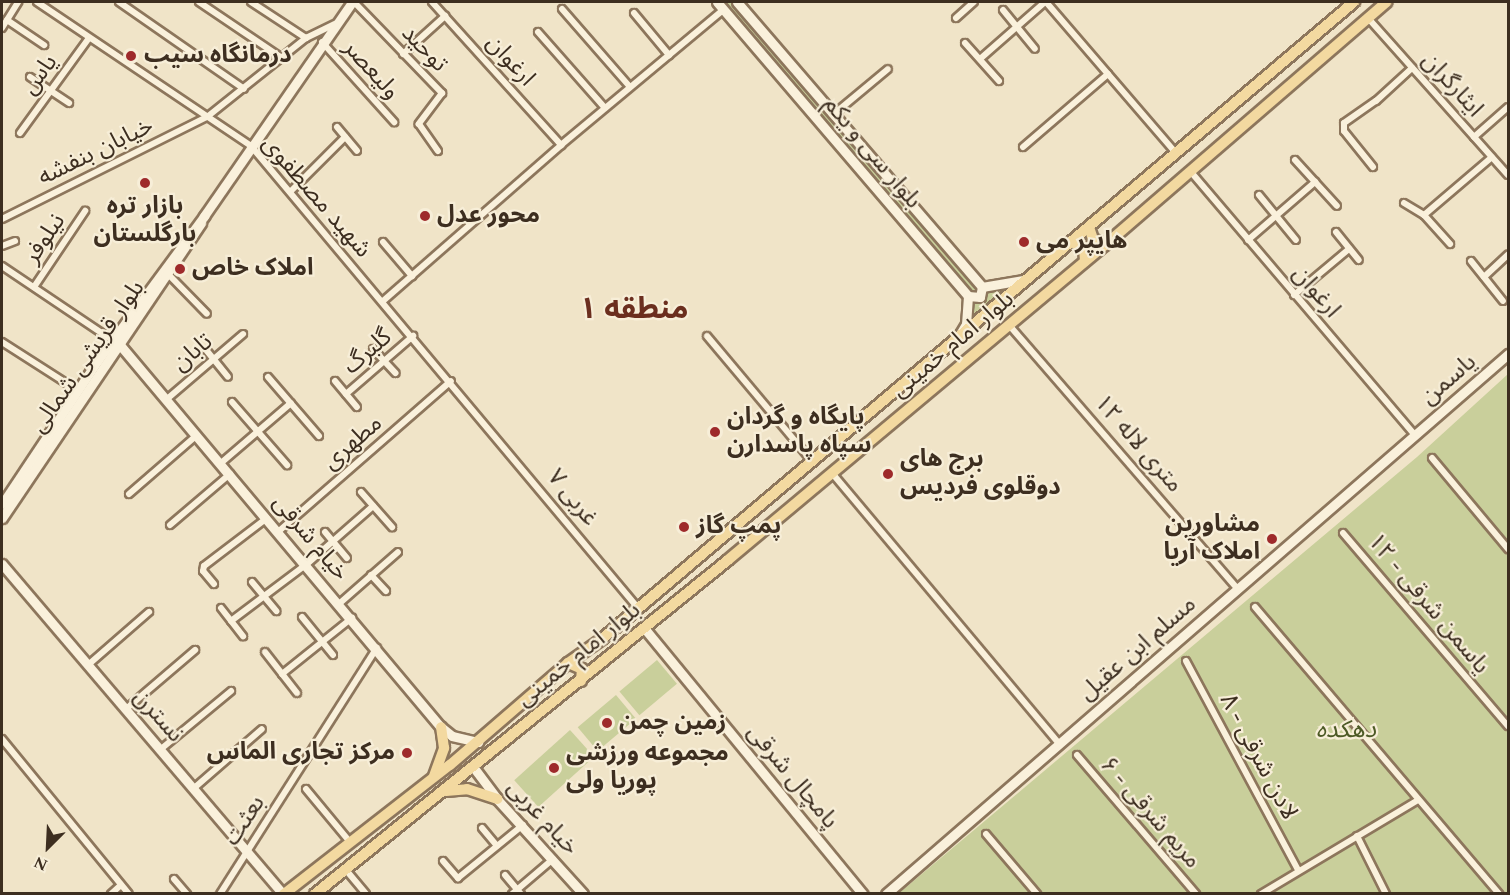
<!DOCTYPE html>
<meta charset="utf-8">
<style>
body{margin:0}
#map{position:relative;width:1510px;height:895px;overflow:hidden;background:#f0e4c8;font-family:Spectral,"Noto Sans Arabic",serif}
div>[style]{position:absolute}
.green>*{inset:0;background:#c9cf9b;transform-origin:0 0}
.roads{filter:drop-shadow(2px 0 #8d765c) drop-shadow(-2px 0 #8d765c) drop-shadow(0 2px #8d765c) drop-shadow(0 -2px #8d765c)}
.street>*{height:6px;margin:-3px;padding:0 3px;transform-origin:3px;border-radius:3px;background:#faf1dc}
.secondary>*{height:9px;margin:-4.5px;padding:0 4.5px;transform-origin:4.5px;border-radius:4.5px;background:#faf1dc}
.primary>*{height:10px;margin:-5px;padding:0 5px;transform-origin:5px;border-radius:5px;background:#f3d9a0}
.dots>*{width:16px;height:16px;translate:-50% -50%;box-sizing:border-box;border:3px solid #f7eed8;border-radius:50%}
span{translate:-50% -50%;white-space:nowrap;text-align:center;line-height:1.15;-webkit-text-stroke:4.5px #f7eed8;paint-order:stroke}
.street-label{font-size:24px;color:#3d2e20}
.poi-label{font-size:24px;color:#3d2e20;font-weight:700}
.left{translate:0 -50%;text-align:left}
.right{translate:-100% -50%;text-align:right}
.park-label{font-size:24px;color:#4d5a26;font-style:italic}
.district-label{font-size:30px;color:#6b2e1e;font-weight:700}
.frame{position:absolute;inset:0;border:3px solid #3d2e20;pointer-events:none}
.north{position:absolute;left:18px;top:817px;width:60px;height:60px;-webkit-text-stroke:4px #f7eed8;paint-order:stroke;rotate:204deg;font-size:16px;font-weight:700;line-height:24px;text-align:center;color:#3d2e20}
.north::after{content:'';display:block;margin:auto;width:21px;height:27px;background:#3d2e20;clip-path:polygon(50% 0,100% 100%,50% 72%,0 100%)}
</style>
<div id="map">
<div class="green">
<div style="clip-path:polygon(719px 2px,735px 2px,980px 288px,979px 295px,970px 294px)"></div>
<div style="clip-path:polygon(1017px 286px,968px 326px,970px 300px,985px 290px)"></div>
<div style="clip-path:polygon(1508px 374px,1508px 893px,898px 894px,1417px 457px)"></div>
<div style="left:657px;top:660px;width:31px;height:49px;rotate:50deg"></div>
<div style="left:616px;top:695px;width:31px;height:50px;rotate:50deg"></div>
<div style="left:570px;top:730px;width:36px;height:75px;rotate:48deg"></div>
</div>
<div class="roads">
<div class="street">
<div style="left:37px;top:2px;width:258px;rotate:33.9deg"></div>
<div style="left:251px;top:146px;width:603px;rotate:50.05deg"></div>
<div style="left:119px;top:2px;width:152px;rotate:34.8deg"></div>
<div style="left:199px;top:2px;width:100px;rotate:34deg"></div>
<div style="left:251px;top:2px;width:66px;rotate:33.2deg"></div>
<div style="left:354px;top:2px;width:127px;rotate:46deg"></div>
<div style="left:442px;top:93px;width:39px;rotate:127deg"></div>
<div style="left:419px;top:124px;width:33px;rotate:55deg"></div>
<div style="left:432px;top:2px;width:193px;rotate:47.9deg"></div>
<div style="left:1046px;top:2px;width:199px;rotate:49.3deg"></div>
<div style="left:562px;top:9px;width:103px;rotate:48.9deg"></div>
<div style="left:1003px;top:10px;width:50px;rotate:50.6deg"></div>
<div style="left:634px;top:13px;width:55px;rotate:50.2deg"></div>
<div style="left:956px;top:18px;width:24px;rotate:-42deg"></div>
<div style="left:1368px;top:18px;width:210px;rotate:48.3deg"></div>
<div style="left:7px;top:20px;width:45px;rotate:34deg"></div>
<div style="left:2px;top:28px;width:31px;rotate:-58deg"></div>
<div style="left:538px;top:32px;width:101px;rotate:48.6deg"></div>
<div style="left:322px;top:42px;width:108px;rotate:48deg"></div>
<div style="left:965px;top:43px;width:51px;rotate:48.2deg"></div>
<div style="left:403px;top:54px;width:57px;rotate:-42.1deg"></div>
<div style="left:980px;top:59px;width:86px;rotate:-41.2deg"></div>
<div style="left:30px;top:77px;width:47px;rotate:33.7deg"></div>
<div style="left:834px;top:114px;width:70px;rotate:-39.8deg"></div>
<div style="left:337px;top:127px;width:31px;rotate:50deg"></div>
<div style="left:20px;top:133px;width:117px;rotate:-54deg"></div>
<div style="left:1474px;top:137px;width:45px;rotate:-41.4deg"></div>
<div style="left:1023px;top:147px;width:112px;rotate:-40.7deg"></div>
<div style="left:1295px;top:160px;width:62px;rotate:47.6deg"></div>
<div style="left:1373px;top:167px;width:46px;rotate:-128.9deg"></div>
<div style="left:1344px;top:131px;width:8px;rotate:-90deg"></div>
<div style="left:1344px;top:123px;width:39px;rotate:-35deg"></div>
<div style="left:1376px;top:101px;width:49px;rotate:-42.5deg"></div>
<div style="left:1191px;top:172px;width:345px;rotate:49.6deg"></div>
<div style="left:290px;top:192px;width:78px;rotate:-45deg"></div>
<div style="left:1259px;top:195px;width:58px;rotate:50.6deg"></div>
<div style="left:1404px;top:203px;width:23px;rotate:31deg"></div>
<div style="left:1424px;top:215px;width:89px;rotate:-40.5deg"></div>
<div style="left:1424px;top:215px;width:39px;rotate:48deg"></div>
<div style="left:2px;top:219px;width:229px;rotate:-26.5deg"></div>
<div style="left:207px;top:117px;width:127px;rotate:-38.6deg"></div>
<div style="left:306px;top:38px;width:32px;rotate:-26deg"></div>
<div style="left:1336px;top:232px;width:36px;rotate:51deg"></div>
<div style="left:1248px;top:240px;width:89px;rotate:-40.9deg"></div>
<div style="left:383px;top:242px;width:45px;rotate:49.5deg"></div>
<div style="left:2px;top:246px;width:14px;rotate:-21deg"></div>
<div style="left:1471px;top:261px;width:51px;rotate:51.3deg"></div>
<div style="left:2px;top:266px;width:133px;rotate:33.9deg"></div>
<div style="left:169px;top:275px;width:54px;rotate:45.7deg"></div>
<div style="left:1484px;top:277px;width:33px;rotate:-43deg"></div>
<div style="left:34px;top:287px;width:92px;rotate:-56.1deg"></div>
<div style="left:1294px;top:295px;width:72px;rotate:-39.9deg"></div>
<div style="left:383px;top:301px;width:237px;rotate:-41.2deg"></div>
<div style="left:561px;top:145px;width:212px;rotate:-39.8deg"></div>
<div style="left:1009px;top:325px;width:349px;rotate:49.1deg"></div>
<div style="left:707px;top:336px;width:163px;rotate:50deg"></div>
<div style="left:2px;top:342px;width:89px;rotate:32.6deg"></div>
<div style="left:373px;top:349px;width:33px;rotate:47deg"></div>
<div style="left:207px;top:351px;width:33px;rotate:51deg"></div>
<div style="left:268px;top:377px;width:78px;rotate:49.2deg"></div>
<div style="left:335px;top:381px;width:34px;rotate:50deg"></div>
<div style="left:346px;top:394px;width:89px;rotate:-40.9deg"></div>
<div style="left:167px;top:399px;width:100px;rotate:-40.5deg"></div>
<div style="left:232px;top:402px;width:84px;rotate:48.9deg"></div>
<div style="left:1432px;top:458px;width:119px;rotate:50.1deg"></div>
<div style="left:221px;top:463px;width:92px;rotate:-40.6deg"></div>
<div style="left:832px;top:473px;width:354px;rotate:50deg"></div>
<div style="left:361px;top:492px;width:47px;rotate:48.5deg"></div>
<div style="left:129px;top:494px;width:90px;rotate:-40.9deg"></div>
<div style="left:170px;top:525px;width:79px;rotate:-40.4deg"></div>
<div style="left:279px;top:531px;width:228px;rotate:-41.1deg"></div>
<div style="left:325px;top:532px;width:34px;rotate:50deg"></div>
<div style="left:1343px;top:533px;width:254px;rotate:49.5deg"></div>
<div style="left:371px;top:575px;width:22px;rotate:47deg"></div>
<div style="left:252px;top:582px;width:38px;rotate:50deg"></div>
<div style="left:214px;top:584px;width:17px;rotate:-130deg"></div>
<div style="left:203px;top:571px;width:5px;rotate:-79deg"></div>
<div style="left:204px;top:566px;width:79px;rotate:-37.3deg"></div>
<div style="left:340px;top:603px;width:77px;rotate:-41.3deg"></div>
<div style="left:1255px;top:607px;width:377px;rotate:49.6deg"></div>
<div style="left:221px;top:608px;width:36px;rotate:52deg"></div>
<div style="left:302px;top:617px;width:49px;rotate:50.8deg"></div>
<div style="left:231px;top:621px;width:95px;rotate:-36.9deg"></div>
<div style="left:307px;top:564px;width:88px;rotate:-41.3deg"></div>
<div style="left:265px;top:652px;width:52px;rotate:52deg"></div>
<div style="left:1186px;top:661px;width:237px;rotate:61.8deg"></div>
<div style="left:88px;top:665px;width:81px;rotate:-41deg"></div>
<div style="left:282px;top:674px;width:90px;rotate:-38.7deg"></div>
<div style="left:126px;top:709px;width:91px;rotate:-40.5deg"></div>
<div style="left:2px;top:739px;width:200px;rotate:50.7deg"></div>
<div style="left:161px;top:749px;width:91px;rotate:-39.6deg"></div>
<div style="left:1077px;top:755px;width:183px;rotate:49.4deg"></div>
<div style="left:193px;top:789px;width:91px;rotate:-41deg"></div>
<div style="left:306px;top:789px;width:69px;rotate:50.3deg"></div>
<div style="left:482px;top:828px;width:23px;rotate:50deg"></div>
<div style="left:986px;top:834px;width:79px;rotate:49.6deg"></div>
<div style="left:1357px;top:836px;width:65px;rotate:63.4deg"></div>
<div style="left:443px;top:861px;width:23px;rotate:49deg"></div>
<div style="left:458px;top:878px;width:84px;rotate:-39.2deg"></div>
<div style="left:346px;top:870px;width:31px;rotate:50deg"></div>
<div style="left:505px;top:875px;width:25px;rotate:50deg"></div>
<div style="left:174px;top:879px;width:20px;rotate:49deg"></div>
<div style="left:111px;top:894px;width:13px;rotate:-42deg"></div>
<div style="left:220px;top:894px;width:292px;rotate:-57.5deg"></div>
<div style="left:512px;top:894px;width:54px;rotate:-40.5deg"></div>
<div style="left:1261px;top:894px;width:183px;rotate:-30.9deg"></div>
</div>
<div class="secondary">
<div style="left:717px;top:2px;width:387px;rotate:49.5deg"></div>
<div style="left:968px;top:296px;width:28px;rotate:94deg"></div>
<div style="left:966px;top:324px;width:12px;rotate:121deg"></div>
<div style="left:737px;top:2px;width:376px;rotate:49.3deg"></div>
<div style="left:982px;top:287px;width:42px;rotate:-9.7deg"></div>
<div style="left:968px;top:296px;width:12px;rotate:5deg"></div>
<div style="left:980px;top:297px;width:10px;rotate:-79deg"></div>
<div style="left:120px;top:345px;width:499px;rotate:50deg"></div>
<div style="left:441px;top:727px;width:14px;rotate:39deg"></div>
<div style="left:452px;top:736px;width:27px;rotate:13deg"></div>
<div style="left:2px;top:504px;width:173px;rotate:-56.3deg"></div>
<div style="left:98px;top:360px;width:179px;rotate:-53.6deg"></div>
<div style="left:204px;top:216px;width:260px;rotate:-55.3deg"></div>
<div style="left:2px;top:518px;width:356px;rotate:-56deg"></div>
<div style="left:2px;top:564px;width:433px;rotate:49.6deg"></div>
<div style="left:645px;top:629px;width:343px;rotate:50.6deg"></div>
<div style="left:474px;top:768px;width:39px;rotate:53deg"></div>
<div style="left:497px;top:799px;width:128px;rotate:47.8deg"></div>
<div style="left:886px;top:894px;width:824px;rotate:-40.96deg"></div>
</div>
<div class="primary">
<div style="left:1089px;top:227px;width:13px;rotate:72deg"></div>
<div style="left:1093px;top:239px;width:13px;rotate:27deg"></div>
<div style="left:1072px;top:242px;width:14px;rotate:30deg"></div>
<div style="left:1084px;top:249px;width:12px;rotate:85deg"></div>
<div style="left:568px;top:663px;width:15px;rotate:23deg"></div>
<div style="left:582px;top:669px;width:12px;rotate:95deg"></div>
<div style="left:434px;top:776px;width:30px;rotate:-70deg"></div>
<div style="left:444px;top:748px;width:21px;rotate:-98deg"></div>
<div style="left:446px;top:791px;width:21px;rotate:-5deg"></div>
<div style="left:467px;top:789px;width:32px;rotate:18deg"></div>
<div style="left:284px;top:894px;width:210px;rotate:-37.9deg"></div>
<div style="left:450px;top:765px;width:156px;rotate:-40.8deg"></div>
<div style="left:568px;top:663px;width:42px;rotate:-35.2deg"></div>
<div style="left:602px;top:639px;width:986px;rotate:-40.27deg"></div>
<div style="left:315px;top:894px;width:531px;rotate:-38.96deg"></div>
<div style="left:728px;top:560px;width:491px;rotate:-39.9deg"></div>
<div style="left:1105px;top:245px;width:372px;rotate:-40.8deg"></div>
</div>
</div>
<div class="dots">
<div style="left:131px;top:56px;background:#9e2a2b"></div>
<div style="left:145px;top:183px;background:#9e2a2b"></div>
<div style="left:425px;top:216px;background:#9e2a2b"></div>
<div style="left:1024px;top:242px;background:#9e2a2b"></div>
<div style="left:180px;top:269px;background:#9e2a2b"></div>
<div style="left:715px;top:432px;background:#9e2a2b"></div>
<div style="left:888px;top:474px;background:#9e2a2b"></div>
<div style="left:684px;top:527px;background:#9e2a2b"></div>
<div style="left:1272px;top:539px;background:#9e2a2b"></div>
<div style="left:607px;top:723px;background:#9e2a2b"></div>
<div style="left:407px;top:753px;background:#9e2a2b"></div>
<div style="left:554px;top:768px;background:#9e2a2b"></div>
</div>
<div class="street-label">
<span style="left:424px;top:49px;rotate:46deg">توحید</span>
<span style="left:510px;top:61px;rotate:48deg">ارغوان</span>
<span style="left:371px;top:70px;rotate:48deg">ولیعصر</span>
<span style="left:40px;top:75px;rotate:-54deg">یاس</span>
<span style="left:1452px;top:85px;rotate:48deg">ایثارگران</span>
<span style="left:96px;top:152px;rotate:-26deg">خیابان بنفشه</span>
<span style="left:872px;top:153px;rotate:50deg">بلوار سی و یکم</span>
<span style="left:316px;top:197px;rotate:49deg">شهید مصطفوی</span>
<span style="left:45px;top:239px;rotate:-56deg">نیلوفر</span>
<span style="left:1316px;top:292px;rotate:50deg">ارغوان</span>
<span style="left:953px;top:345px;rotate:-40deg">بلوار امام خمینی</span>
<span style="left:368px;top:352px;rotate:-41deg">گلبرگ</span>
<span style="left:193px;top:353px;rotate:-40deg">تابان</span>
<span style="left:88px;top:357px;rotate:-55deg">بلوار قریشی شمالی</span>
<span style="left:1449px;top:380px;rotate:-41deg">یاسمن</span>
<span style="left:353px;top:443px;rotate:-41deg">مطهری</span>
<span style="left:1138px;top:444px;rotate:49deg">۱۲ متری لاله</span>
<span style="left:572px;top:498px;rotate:51deg">۷ غربی</span>
<span style="left:310px;top:538px;rotate:50deg">خیام شرقی</span>
<span style="left:1428px;top:604px;rotate:50deg">یاسمن شرقی - ۱۲</span>
<span style="left:1138px;top:649px;rotate:-41deg">مسلم ابن عقیل</span>
<span style="left:579px;top:655px;rotate:-39deg">بلوار امام خمینی</span>
<span style="left:158px;top:716px;rotate:49deg">نسترن</span>
<span style="left:1258px;top:757px;rotate:62deg">لادن شرقی - ۸</span>
<span style="left:792px;top:777px;rotate:50deg">پامچال شرقی</span>
<span style="left:1150px;top:813px;rotate:49deg">مریم شرقی - ۶</span>
<span style="left:542px;top:818px;rotate:47deg">خیام غربی</span>
<span style="left:245px;top:821px;rotate:-57deg">بعثت</span>
</div>
<div class="poi-label">
<span class="left" style="left:144px;top:56px">درمانگاه سیب</span>
<span style="left:145px;top:221px">بازار تره<br>بارگلستان</span>
<span class="left" style="left:437px;top:216px">محور عدل</span>
<span class="left" style="left:1036px;top:242px">هایپر می</span>
<span class="left" style="left:192px;top:269px">املاک خاص</span>
<span class="left" style="left:727px;top:432px">پایگاه و گردان<br>سپاه پاسدارن</span>
<span class="left" style="left:900px;top:474px">برج های<br>دوقلوی فردیس</span>
<span class="right" style="left:1260px;top:539px">مشاورین<br>املاک آریا</span>
<span class="left" style="left:696px;top:527px">پمپ گاز</span>
<span class="left" style="left:619px;top:723px">زمین چمن</span>
<span class="right" style="left:395px;top:753px">مرکز تجاری الماس</span>
<span class="left" style="left:566px;top:768px">مجموعه ورزشی<br>پوریا ولی</span>
</div>
<div class="park-label">
<span style="left:1346px;top:731px">دهکده</span>
</div>
<div class="district-label">
<span style="left:634px;top:309px">منطقه ۱</span>
</div>
<div class="frame"></div>
<div class="north">N</div>
</div>
